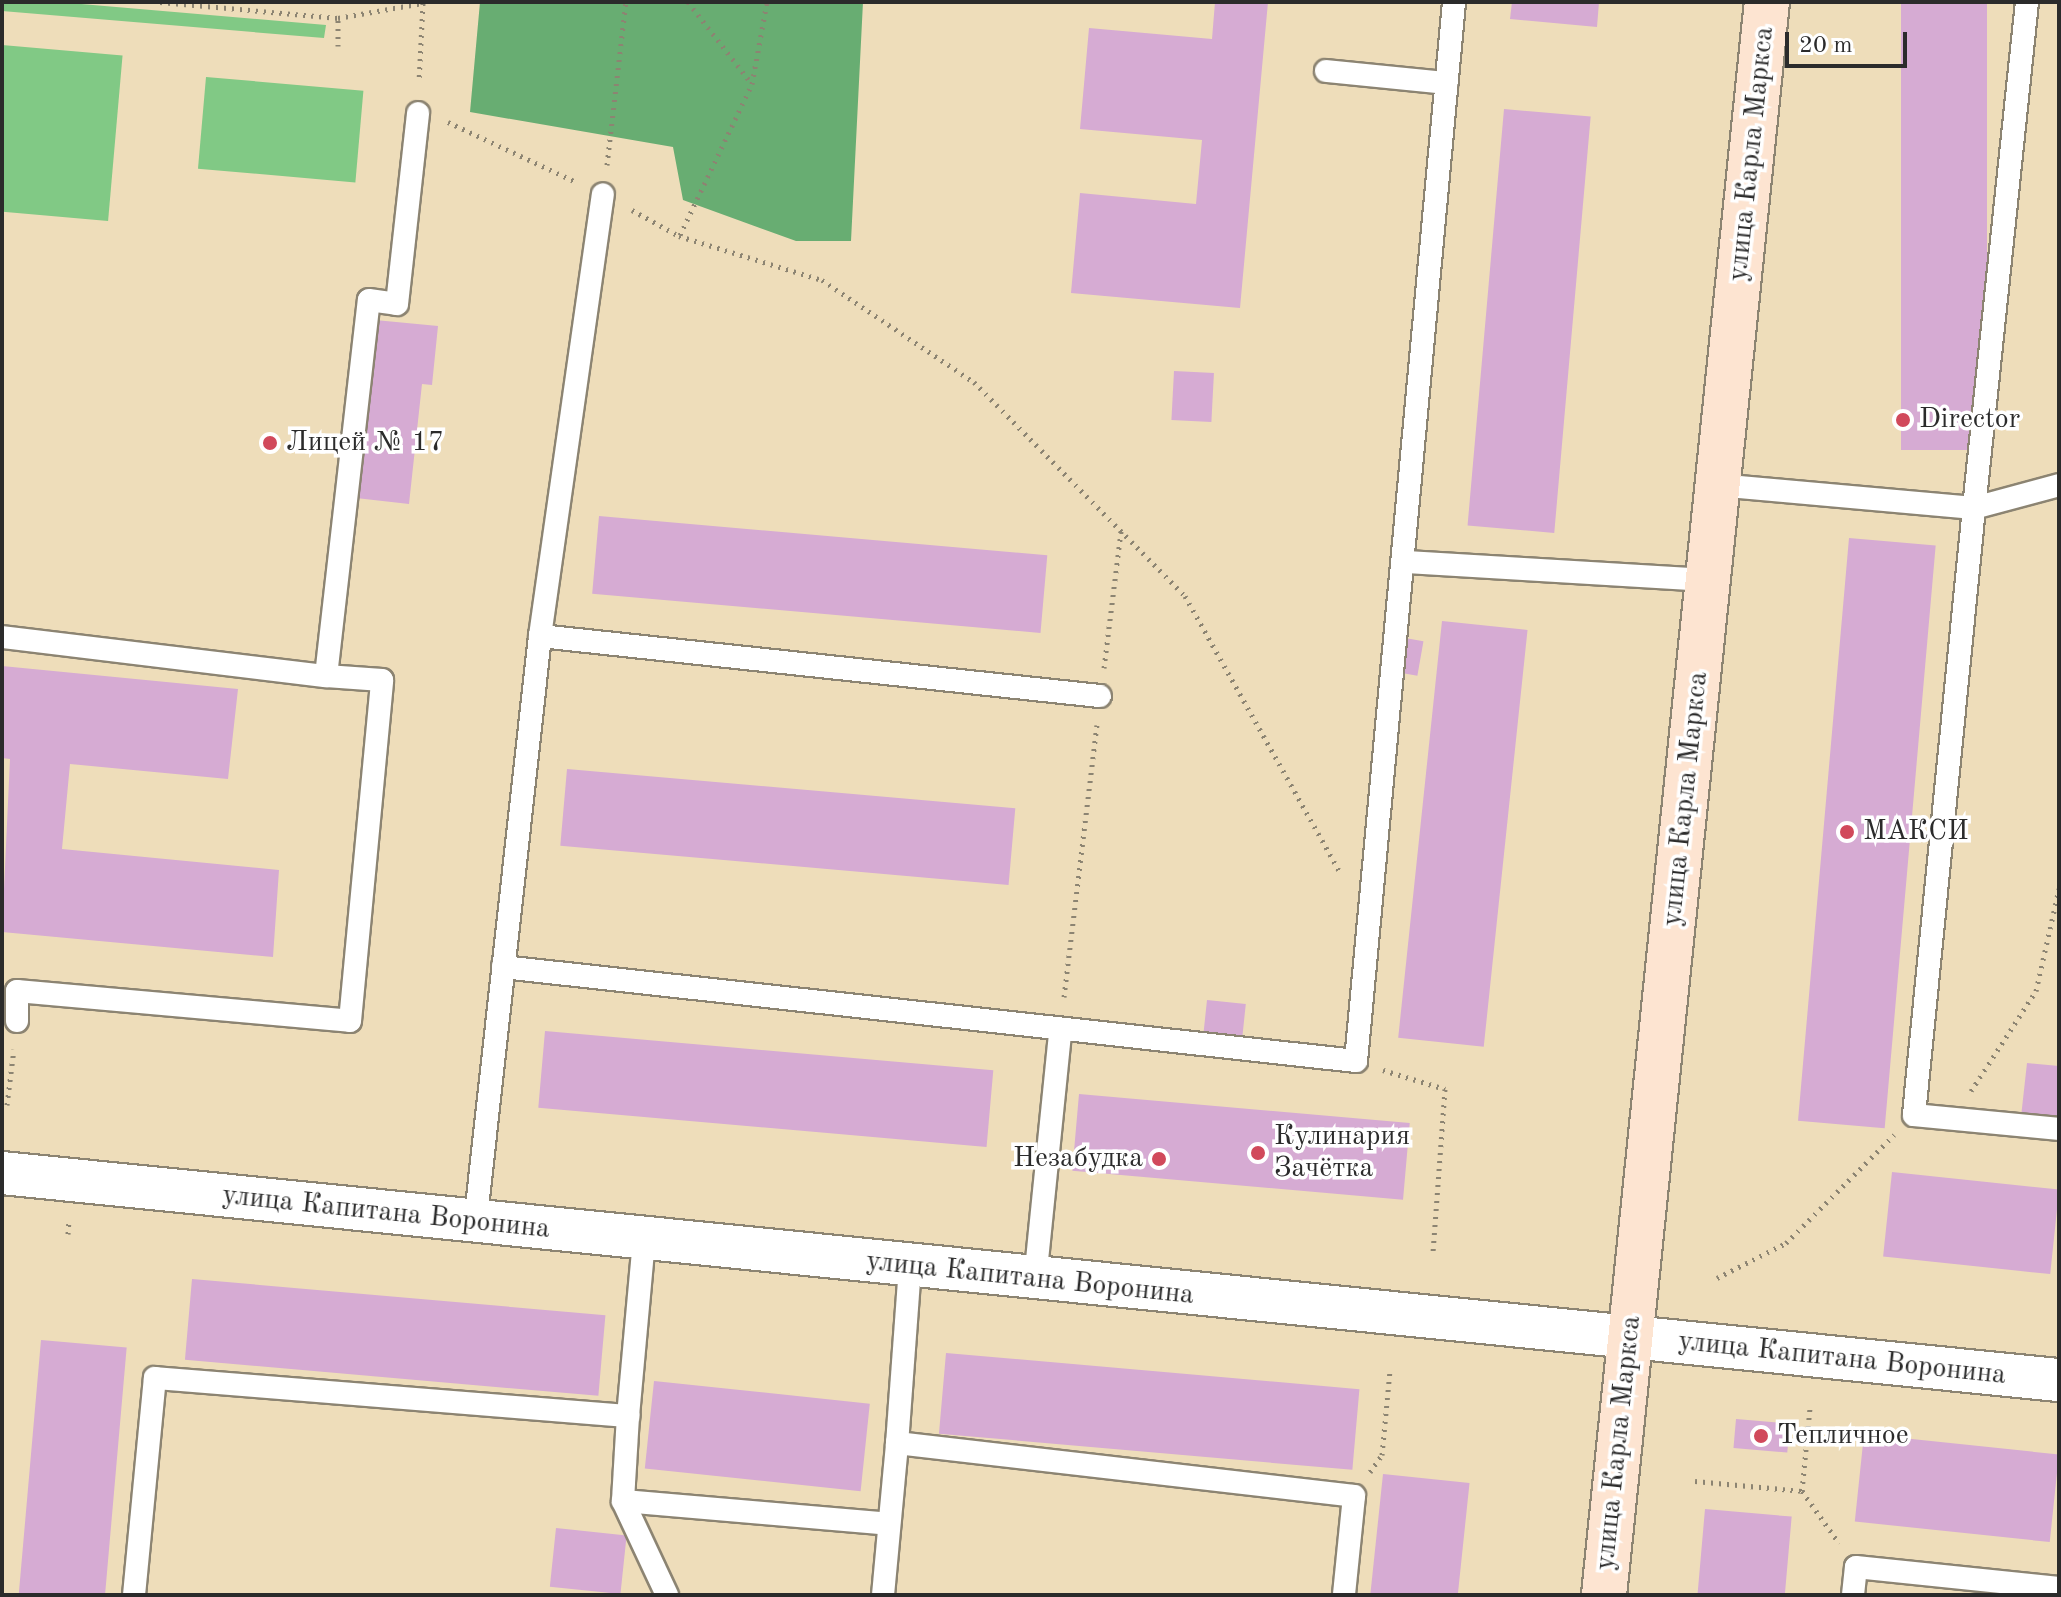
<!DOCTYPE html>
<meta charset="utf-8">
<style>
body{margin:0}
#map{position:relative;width:2061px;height:1597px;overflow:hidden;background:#eeddba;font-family:"Old Standard TT",serif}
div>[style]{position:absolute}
.green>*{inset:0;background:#81c985;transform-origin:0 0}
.forest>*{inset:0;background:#68ad72}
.building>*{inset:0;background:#d6abd3;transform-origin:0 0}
.path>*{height:5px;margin-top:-2.5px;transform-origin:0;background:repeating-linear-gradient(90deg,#8c8472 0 2px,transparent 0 8px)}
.roads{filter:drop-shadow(2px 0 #8c8472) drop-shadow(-2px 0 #8c8472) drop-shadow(0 2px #8c8472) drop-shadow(0 -2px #8c8472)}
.lane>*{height:22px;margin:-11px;padding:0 11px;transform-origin:11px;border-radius:11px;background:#fff}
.street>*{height:42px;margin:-21px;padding:0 21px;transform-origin:21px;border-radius:21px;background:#fff}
.secondary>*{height:44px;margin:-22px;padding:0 22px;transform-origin:22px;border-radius:22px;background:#fde4d1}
.dots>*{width:22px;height:22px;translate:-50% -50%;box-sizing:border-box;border:4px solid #fff;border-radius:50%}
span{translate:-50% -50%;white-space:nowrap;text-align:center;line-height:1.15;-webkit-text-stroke:7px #fff;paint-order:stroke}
.street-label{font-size:28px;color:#2b2b2b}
.poi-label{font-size:28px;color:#2b2b2b}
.left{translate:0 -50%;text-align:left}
.right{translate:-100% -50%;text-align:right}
.frame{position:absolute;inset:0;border:4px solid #2b2b2b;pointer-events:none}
.scale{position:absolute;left:1785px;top:32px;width:122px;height:36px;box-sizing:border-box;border:4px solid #2b2b2b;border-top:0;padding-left:10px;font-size:24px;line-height:28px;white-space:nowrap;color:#2b2b2b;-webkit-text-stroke:6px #fff;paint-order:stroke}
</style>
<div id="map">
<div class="green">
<div style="clip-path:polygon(2px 2px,58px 2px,326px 25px,324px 38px,2px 11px)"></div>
<div style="left:2px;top:45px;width:121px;height:166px;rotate:5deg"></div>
<div style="left:206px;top:77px;width:158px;height:92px;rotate:5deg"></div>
</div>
<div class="forest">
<div style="clip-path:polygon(480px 2px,863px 2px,851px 241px,796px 241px,683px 200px,673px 147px,470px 112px)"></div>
</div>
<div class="building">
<div style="clip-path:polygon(1215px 2px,1268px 2px,1240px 308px,1071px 293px,1080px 193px,1196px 204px,1202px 140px,1080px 129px,1089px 28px,1212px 39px)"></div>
<div style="clip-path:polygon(1512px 2px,1599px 2px,1597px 27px,1510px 19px)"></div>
<div style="left:1901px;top:2px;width:86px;height:448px"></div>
<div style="left:1504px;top:109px;width:87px;height:418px;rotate:5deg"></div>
<div style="clip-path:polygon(375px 320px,438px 326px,432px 385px,422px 384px,409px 504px,356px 498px)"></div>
<div style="left:1174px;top:371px;width:40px;height:49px;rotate:3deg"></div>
<div style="left:599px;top:516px;width:450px;height:78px;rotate:5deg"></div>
<div style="left:1849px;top:538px;width:87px;height:585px;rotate:5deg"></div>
<div style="left:1442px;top:621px;width:86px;height:419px;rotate:6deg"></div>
<div style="left:1388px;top:635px;width:36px;height:35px;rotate:10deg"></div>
<div style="clip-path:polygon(2px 666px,238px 689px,228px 779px,70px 764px,62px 849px,279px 870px,273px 957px,2px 932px,10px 759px,2px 758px)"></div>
<div style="left:567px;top:769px;width:450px;height:77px;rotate:5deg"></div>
<div style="left:1207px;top:1000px;width:39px;height:36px;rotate:6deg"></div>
<div style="left:545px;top:1031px;width:450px;height:77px;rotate:5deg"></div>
<div style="clip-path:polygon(2027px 1063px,2059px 1066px,2059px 1121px,2021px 1117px)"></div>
<div style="left:1079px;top:1094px;width:332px;height:77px;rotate:5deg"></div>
<div style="left:1892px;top:1172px;width:168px;height:85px;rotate:6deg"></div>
<div style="left:192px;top:1279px;width:415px;height:81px;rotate:5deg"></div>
<div style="left:41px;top:1340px;width:86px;height:256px;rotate:5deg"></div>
<div style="left:946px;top:1353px;width:415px;height:81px;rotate:5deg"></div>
<div style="left:654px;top:1381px;width:217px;height:88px;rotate:6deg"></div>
<div style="left:1736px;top:1419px;width:54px;height:29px;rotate:5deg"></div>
<div style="left:1864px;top:1434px;width:196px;height:88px;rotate:6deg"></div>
<div style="left:1383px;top:1474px;width:87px;height:122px;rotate:6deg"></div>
<div style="left:1705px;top:1509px;width:87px;height:86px;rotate:5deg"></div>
<div style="left:556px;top:1528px;width:71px;height:59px;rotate:6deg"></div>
</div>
<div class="path">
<div style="left:160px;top:2px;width:179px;rotate:5.1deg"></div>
<div style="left:338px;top:18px;width:86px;rotate:-10deg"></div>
<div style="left:423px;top:3px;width:79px;rotate:92.9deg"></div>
<div style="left:688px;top:2px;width:104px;rotate:52deg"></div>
<div style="left:338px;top:46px;width:28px;rotate:-90deg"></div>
<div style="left:448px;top:122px;width:141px;rotate:25.1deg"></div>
<div style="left:607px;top:165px;width:164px;rotate:-83.4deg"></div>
<div style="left:632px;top:210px;width:54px;rotate:29deg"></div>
<div style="left:679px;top:236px;width:150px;rotate:17.1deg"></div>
<div style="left:822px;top:280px;width:183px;rotate:33.9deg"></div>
<div style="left:974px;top:382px;width:301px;rotate:45.4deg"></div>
<div style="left:1185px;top:596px;width:319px;rotate:60.7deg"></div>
<div style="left:680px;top:235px;width:167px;rotate:-64.5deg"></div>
<div style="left:752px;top:84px;width:83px;rotate:-79.6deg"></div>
<div style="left:1104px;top:668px;width:138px;rotate:-82.9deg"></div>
<div style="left:1064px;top:997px;width:274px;rotate:-83.1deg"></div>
<div style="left:1383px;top:1070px;width:65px;rotate:17deg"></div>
<div style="left:1445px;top:1089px;width:165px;rotate:94.2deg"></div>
<div style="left:1971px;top:1091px;width:119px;rotate:-57deg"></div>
<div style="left:2036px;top:991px;width:105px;rotate:-77.3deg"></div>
<div style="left:7px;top:1105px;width:56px;rotate:-82.9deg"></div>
<div style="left:68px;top:1234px;width:14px;rotate:-86deg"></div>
<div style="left:1717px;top:1278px;width:77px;rotate:-26.9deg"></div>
<div style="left:1786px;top:1243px;width:153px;rotate:-45deg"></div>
<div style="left:1370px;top:1472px;width:21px;rotate:-55deg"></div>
<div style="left:1382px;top:1455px;width:84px;rotate:-84.6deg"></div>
<div style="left:1695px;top:1481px;width:107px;rotate:5.3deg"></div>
<div style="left:1802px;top:1491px;width:64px;rotate:54.6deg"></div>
<div style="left:1802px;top:1491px;width:83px;rotate:-84.5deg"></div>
</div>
<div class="roads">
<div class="lane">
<div style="left:2027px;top:2px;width:509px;rotate:95.98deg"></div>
<div style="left:1974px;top:508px;width:88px;rotate:-15.1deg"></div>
<div style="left:1326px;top:71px;width:121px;rotate:5.7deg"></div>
<div style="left:1717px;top:485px;width:258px;rotate:5.1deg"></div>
<div style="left:1974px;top:508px;width:610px;rotate:95.65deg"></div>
<div style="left:1914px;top:1115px;width:146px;rotate:5.5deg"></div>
<div style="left:1405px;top:562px;width:304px;rotate:3.4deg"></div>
<div style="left:540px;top:636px;width:563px;rotate:6.12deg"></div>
<div style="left:2px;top:637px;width:326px;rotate:6.9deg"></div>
<div style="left:503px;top:967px;width:858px;rotate:6.29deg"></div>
<div style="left:1356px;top:1061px;width:1064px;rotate:-84.71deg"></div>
<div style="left:17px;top:1021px;width:30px;rotate:-90deg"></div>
<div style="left:17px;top:991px;width:334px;rotate:5.1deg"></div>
<div style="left:350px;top:1021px;width:342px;rotate:-84.6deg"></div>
<div style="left:382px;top:680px;width:56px;rotate:-175.9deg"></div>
<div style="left:326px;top:676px;width:378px;rotate:-83.5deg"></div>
<div style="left:369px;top:300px;width:28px;rotate:8deg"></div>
<div style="left:397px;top:304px;width:192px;rotate:-83.7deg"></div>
<div style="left:475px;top:1225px;width:593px;rotate:-83.7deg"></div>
<div style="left:540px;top:636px;width:446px;rotate:-81.9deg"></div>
<div style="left:910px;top:1267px;width:176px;rotate:94.2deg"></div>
<div style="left:897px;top:1443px;width:460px;rotate:6.6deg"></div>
<div style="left:1354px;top:1496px;width:100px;rotate:95.8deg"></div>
<div style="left:1035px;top:1280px;width:249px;rotate:-84.2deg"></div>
<div style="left:628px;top:1416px;width:176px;rotate:-84.8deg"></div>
<div style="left:623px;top:1501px;width:104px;rotate:64.9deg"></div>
<div style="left:134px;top:1595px;width:218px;rotate:-84.5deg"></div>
<div style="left:155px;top:1378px;width:475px;rotate:4.6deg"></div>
<div style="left:628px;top:1416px;width:85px;rotate:93.4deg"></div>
<div style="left:623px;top:1501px;width:267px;rotate:4.9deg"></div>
<div style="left:883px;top:1595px;width:153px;rotate:-84.7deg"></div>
<div style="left:1853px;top:1595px;width:28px;rotate:-84deg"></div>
<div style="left:1856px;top:1567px;width:204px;rotate:5.9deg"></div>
</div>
<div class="street">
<div style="left:2px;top:1173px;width:2067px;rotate:5.75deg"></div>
</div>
<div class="secondary">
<div style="left:1604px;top:1595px;width:1601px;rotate:-84.16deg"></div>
</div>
</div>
<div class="dots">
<div style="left:1903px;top:420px;background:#d1495b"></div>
<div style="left:270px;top:443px;background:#d1495b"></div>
<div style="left:1847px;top:832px;background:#d1495b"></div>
<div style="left:1258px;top:1153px;background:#d1495b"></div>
<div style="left:1159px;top:1159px;background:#d1495b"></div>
<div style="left:1761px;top:1436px;background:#d1495b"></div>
</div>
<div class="street-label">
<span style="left:1752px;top:154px;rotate:-84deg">улица Карла Маркса</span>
<span style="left:1686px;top:799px;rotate:-84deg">улица Карла Маркса</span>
<span style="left:386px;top:1213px;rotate:6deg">улица Капитана Воронина</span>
<span style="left:1030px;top:1279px;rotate:6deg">улица Капитана Воронина</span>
<span style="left:1842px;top:1359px;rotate:6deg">улица Капитана Воронина</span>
<span style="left:1619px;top:1443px;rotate:-84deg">улица Карла Маркса</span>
</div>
<div class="poi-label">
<span class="left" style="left:1919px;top:420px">Director</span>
<span class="left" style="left:286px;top:443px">Лицей № 17</span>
<span class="left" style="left:1863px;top:832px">МАКСИ</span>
<span class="left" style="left:1274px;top:1153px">Кулинария<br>Зачётка</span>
<span class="right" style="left:1143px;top:1159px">Незабудка</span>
<span class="left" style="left:1777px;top:1436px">Тепличное</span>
</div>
<div class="frame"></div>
<div class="scale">20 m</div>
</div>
